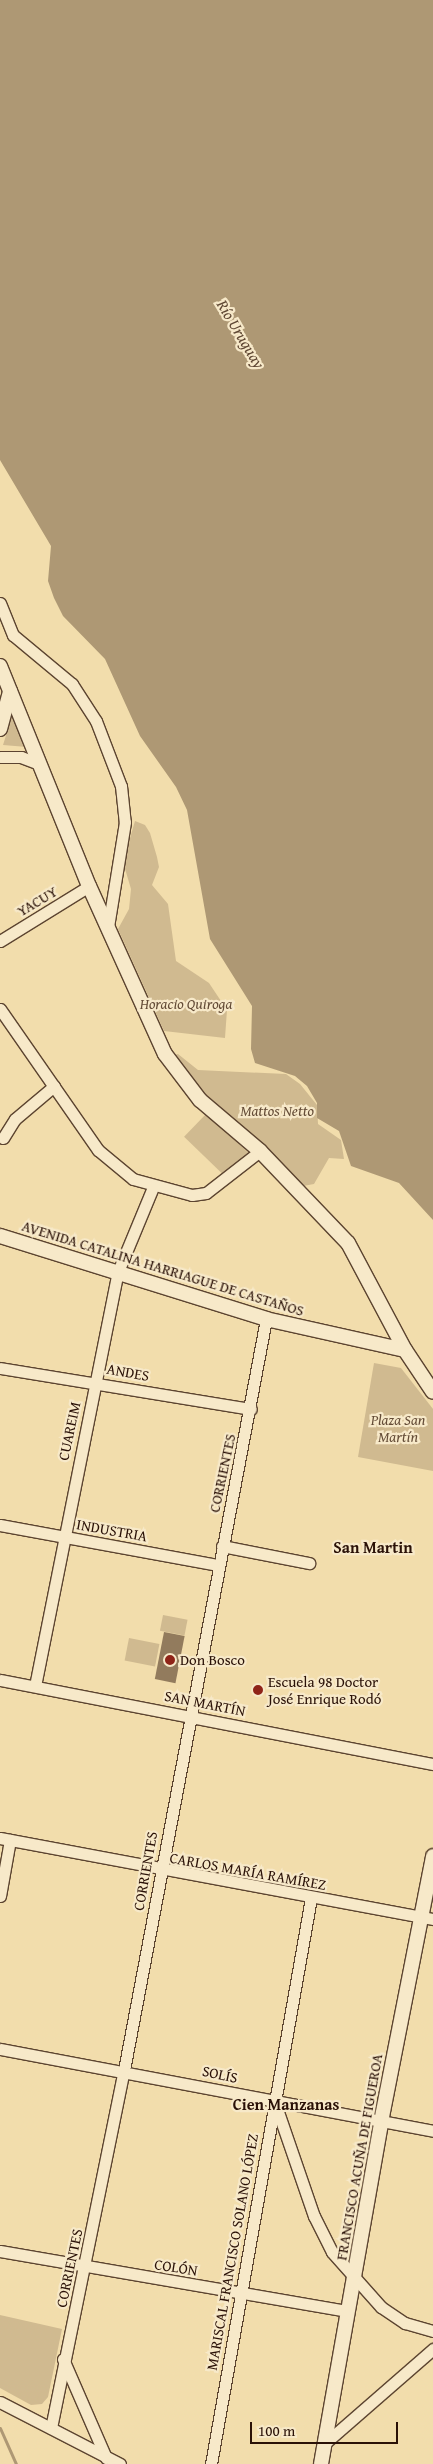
<!DOCTYPE html>
<meta charset="utf-8">
<style>
body{margin:0}
#map{position:relative;width:433px;height:2464px;overflow:hidden;background:#f2ddac;font-family:"Gentium Book Plus",serif}
div>[style]{position:absolute}
.green>*{inset:0;background:#d0ba90;transform-origin:0 0}
.water>*{inset:0;background:#ae9874}
.stream>*{height:3px;margin:-1.5px;padding:0 1.5px;transform-origin:1.5px;border-radius:1.5px;background:#ae9874}
.building>*{inset:0;background:#927b5d;transform-origin:0 0}
.roads{filter:drop-shadow(1px 0 #5c4430) drop-shadow(-1px 0 #5c4430) drop-shadow(0 1px #5c4430) drop-shadow(0 -1px #5c4430)}
.minor>*{height:11px;margin:-5.5px;padding:0 5.5px;transform-origin:5.5px;border-radius:5.5px;background:#f7e9c9}
.tertiary>*{height:14px;margin:-7px;padding:0 7px;transform-origin:7px;border-radius:7px;background:#f7e9c9}
.dots>*{width:14px;height:14px;translate:-50% -50%;box-sizing:border-box;border:2px solid #f7e9c9;border-radius:50%}
span{translate:-50% -50%;white-space:nowrap;text-align:center;line-height:1.15;-webkit-text-stroke:4.5px #f7e9c9;paint-order:stroke}
.street-label{font-size:15px;color:#2a1107}
.park-label{font-size:15px;color:#644c37;font-style:italic}
.poi-label{font-size:15px;color:#2a1107}
.left{translate:0 -50%;text-align:left}
.water-label{font-size:16px;color:#5f4733;font-style:italic}
.neighbourhood-label{font-size:16px;color:#2a1107;font-weight:700}
.scale{position:absolute;left:250px;top:2422px;width:148px;height:22px;box-sizing:border-box;border:2px solid #2a1107;border-top:0;padding-left:6px;font-size:15px;line-height:18px;white-space:nowrap;color:#2a1107;-webkit-text-stroke:4px #f7e9c9;paint-order:stroke}
</style>
<div id="map">
<div class="green">
<div style="clip-path:polygon(14px 710px,27px 747px,3px 745px)"></div>
<div style="clip-path:polygon(135px 821px,145px 825px,150px 833px,157px 857px,159px 867px,152px 885px,168px 904px,176px 961px,209px 983px,227px 1010px,225px 1038px,164px 1031px,118px 929px,129px 909px,131px 889px,123px 862px)"></div>
<div style="clip-path:polygon(178px 1054px,198px 1070px,286px 1074px,300px 1084px,317px 1105px,318px 1124px,341px 1140px,344px 1159px,329px 1158px,314px 1184px,303px 1186px,191px 1082px,172px 1056px)"></div>
<div style="left:207px;top:1113px;width:59px;height:33px;rotate:44deg"></div>
<div style="clip-path:polygon(374px 1363px,401px 1368px,433px 1409px,433px 1471px,358px 1457px)"></div>
<div style="left:163px;top:1615px;width:25px;height:16px;rotate:11deg"></div>
<div style="left:129px;top:1638px;width:31px;height:23px;rotate:11deg"></div>
<div style="clip-path:polygon(0 2315px,62px 2329px,48px 2397px,42px 2404px,31px 2405px,0 2388px)"></div>
</div>
<div class="water">
<div style="clip-path:polygon(0 0,433px 0,433px 1220px,399px 1183px,351px 1166px,339px 1131px,317px 1118px,317px 1103px,307px 1086px,295px 1076px,255px 1063px,251px 1049px,252px 1006px,210px 939px,187px 810px,176px 787px,140px 736px,105px 659px,63px 616px,54px 598px,48px 581px,51px 546px,0 460px)"></div>
</div>
<div class="stream">
<div style="left:0;top:2428px;width:39px;rotate:66deg"></div>
</div>
<div class="building">
<div style="left:164px;top:1632px;width:21px;height:48px;rotate:11deg"></div>
</div>
<div class="roads">
<div class="minor">
<div style="left:0;top:603px;width:35px;rotate:68deg"></div>
<div style="left:13px;top:635px;width:77px;rotate:39.7deg"></div>
<div style="left:72px;top:684px;width:44px;rotate:57deg"></div>
<div style="left:96px;top:721px;width:70px;rotate:69deg"></div>
<div style="left:121px;top:786px;width:36px;rotate:84deg"></div>
<div style="left:125px;top:822px;width:106px;rotate:99.2deg"></div>
<div style="left:0;top:757px;width:21px"></div>
<div style="left:21px;top:757px;width:17px;rotate:21deg"></div>
<div style="left:0;top:941px;width:105px;rotate:-31.7deg"></div>
<div style="left:0;top:1009px;width:172px;rotate:55.2deg"></div>
<div style="left:98px;top:1150px;width:45px;rotate:39.6deg"></div>
<div style="left:133px;top:1179px;width:61px;rotate:15.2deg"></div>
<div style="left:192px;top:1195px;width:14px;rotate:-8deg"></div>
<div style="left:206px;top:1193px;width:68px;rotate:-37.9deg"></div>
<div style="left:3px;top:1138px;width:22px;rotate:-58deg"></div>
<div style="left:15px;top:1119px;width:51px;rotate:-40.2deg"></div>
<div style="left:0;top:1368px;width:254px;rotate:9.3deg"></div>
<div style="left:0;top:1525px;width:222px;rotate:10.4deg"></div>
<div style="left:222px;top:1546px;width:89px;rotate:11.1deg"></div>
<div style="left:0;top:1680px;width:441px;rotate:11deg"></div>
<div style="left:35px;top:1686px;width:420px;rotate:-78.7deg"></div>
<div style="left:117px;top:1274px;width:94px;rotate:-67.5deg"></div>
<div style="left:0;top:1838px;width:441px;rotate:10.6deg"></div>
<div style="left:0;top:1896px;width:57px;rotate:-79.9deg"></div>
<div style="left:0;top:2049px;width:441px;rotate:10.7deg"></div>
<div style="left:275px;top:2103px;width:120px;rotate:71deg"></div>
<div style="left:314px;top:2216px;width:40px;rotate:63.4deg"></div>
<div style="left:332px;top:2252px;width:74px;rotate:48.3deg"></div>
<div style="left:381px;top:2307px;width:29px;rotate:34deg"></div>
<div style="left:405px;top:2323px;width:29px;rotate:16deg"></div>
<div style="left:0;top:2251px;width:353px;rotate:9.8deg"></div>
<div style="left:63px;top:2359px;width:108px;rotate:66.5deg"></div>
<div style="left:0;top:2402px;width:135px;rotate:27.3deg"></div>
<div style="left:51px;top:2428px;width:365px;rotate:-78.5deg"></div>
<div style="left:124px;top:2070px;width:764px;rotate:-79.29deg"></div>
<div style="left:324px;top:2444px;width:145px;rotate:-41.1deg"></div>
<div style="left:211px;top:2464px;width:575px;rotate:-79.98deg"></div>
</div>
<div class="tertiary">
<div style="left:0;top:666px;width:237px;rotate:68deg"></div>
<div style="left:89px;top:886px;width:184px;rotate:65.7deg"></div>
<div style="left:165px;top:1054px;width:58px;rotate:52.7deg"></div>
<div style="left:200px;top:1100px;width:79px;rotate:40.4deg"></div>
<div style="left:260px;top:1151px;width:127px;rotate:46.3deg"></div>
<div style="left:348px;top:1243px;width:121px;rotate:62deg"></div>
<div style="left:405px;top:1350px;width:50px;rotate:56.3deg"></div>
<div style="left:0;top:729px;width:39px;rotate:-75deg"></div>
<div style="left:0;top:1236px;width:279px;rotate:17.3deg"></div>
<div style="left:266px;top:1319px;width:142px;rotate:12.6deg"></div>
<div style="left:321px;top:2464px;width:347px;rotate:-80deg"></div>
<div style="left:381px;top:2122px;width:271px;rotate:-78.9deg"></div>
</div>
</div>
<div class="dots">
<div style="left:170px;top:1660px;background:#8f2418"></div>
<div style="left:258px;top:1690px;background:#8f2418"></div>
</div>
<div class="street-label">
<span style="left:37px;top:901px;rotate:-31deg">YACUY</span>
<span style="left:163px;top:1268px;rotate:17deg">AVENIDA CATALINA HARRIAGUE DE CASTAÑOS</span>
<span style="left:128px;top:1372px;rotate:10deg">ANDES</span>
<span style="left:69px;top:1431px;rotate:-78deg">CUAREIM</span>
<span style="left:222px;top:1473px;rotate:-78deg">CORRIENTES</span>
<span style="left:112px;top:1530px;rotate:10deg">INDUSTRIA</span>
<span style="left:205px;top:1703px;rotate:11deg">SAN MARTÍN</span>
<span style="left:145px;top:1871px;rotate:-80deg">CORRIENTES</span>
<span style="left:248px;top:1871px;rotate:10deg">CARLOS MARÍA RAMÍREZ</span>
<span style="left:220px;top:2074px;rotate:12deg">SOLÍS</span>
<span style="left:359px;top:2157px;rotate:-80deg">FRANCISCO ACUÑA DE FIGUEROA</span>
<span style="left:232px;top:2252px;rotate:-80deg">MARISCAL FRANCISCO SOLANO LÓPEZ</span>
<span style="left:176px;top:2267px;rotate:9deg">COLÓN</span>
<span style="left:69px;top:2268px;rotate:-78deg">CORRIENTES</span>
</div>
<div class="park-label">
<span style="left:186px;top:1004px">Horacio Quiroga</span>
<span style="left:277px;top:1111px">Mattos Netto</span>
<span style="left:398px;top:1428px">Plaza San<br>Martín</span>
</div>
<div class="poi-label">
<span class="left" style="left:180px;top:1660px">Don Bosco</span>
<span class="left" style="left:268px;top:1690px">Escuela 98 Doctor<br>José Enrique Rodó</span>
</div>
<div class="water-label">
<span style="left:241px;top:334px;rotate:59deg">Río Uruguay</span>
</div>
<div class="neighbourhood-label">
<span style="left:373px;top:1547px">San Martin</span>
<span style="left:286px;top:2104px">Cien Manzanas</span>
</div>
<div class="scale">100 m</div>
</div>
